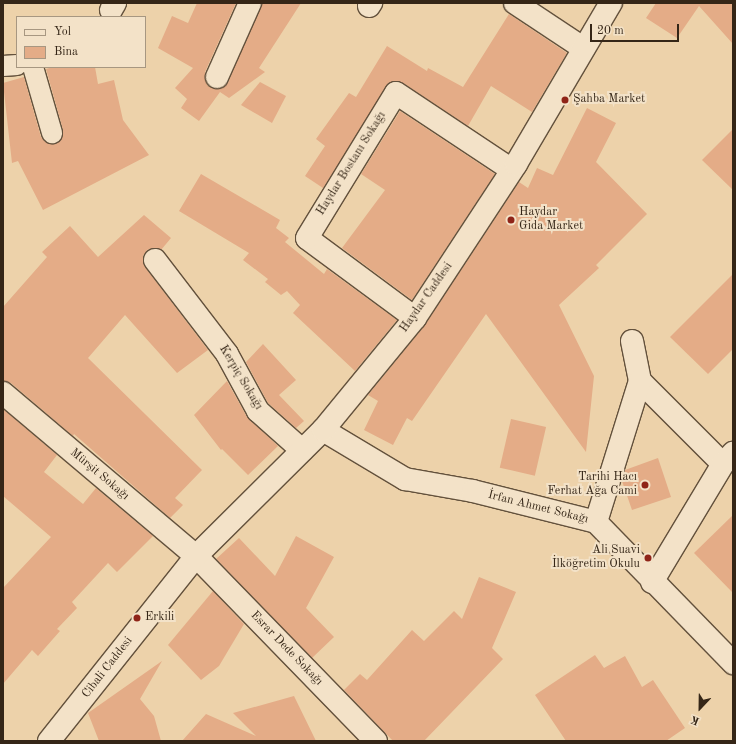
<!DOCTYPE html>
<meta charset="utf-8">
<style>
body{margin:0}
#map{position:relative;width:736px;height:744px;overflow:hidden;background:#edd2aa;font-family:"Old Standard TT",serif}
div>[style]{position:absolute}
.building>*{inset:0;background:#e4ac87;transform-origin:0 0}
.roads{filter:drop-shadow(1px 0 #63513c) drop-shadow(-1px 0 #63513c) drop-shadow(0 1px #63513c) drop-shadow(0 -1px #63513c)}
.pedestrian>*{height:20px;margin:-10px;padding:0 10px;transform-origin:10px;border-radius:10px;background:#f3e2c8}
.minor>*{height:22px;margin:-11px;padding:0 11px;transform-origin:11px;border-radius:11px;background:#f3e2c8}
.dots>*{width:11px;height:11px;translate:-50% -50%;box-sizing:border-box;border:2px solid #f3e2c8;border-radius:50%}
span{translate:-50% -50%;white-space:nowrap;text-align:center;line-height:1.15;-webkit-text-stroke:4px #f3e2c8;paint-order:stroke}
.poi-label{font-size:12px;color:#352617}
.left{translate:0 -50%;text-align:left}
.right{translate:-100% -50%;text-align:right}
.street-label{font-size:12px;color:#352617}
.frame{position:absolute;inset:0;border:4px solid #352617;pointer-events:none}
.legend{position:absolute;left:16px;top:16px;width:130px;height:52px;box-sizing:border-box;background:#f3e2c8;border:1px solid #a79781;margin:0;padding:5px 7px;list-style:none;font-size:12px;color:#352617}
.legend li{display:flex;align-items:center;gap:8px;height:20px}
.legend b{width:20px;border:1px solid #a79781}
.north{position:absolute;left:680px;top:688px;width:40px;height:40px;-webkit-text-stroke:3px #f3e2c8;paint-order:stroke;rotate:202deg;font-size:11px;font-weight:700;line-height:16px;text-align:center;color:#352617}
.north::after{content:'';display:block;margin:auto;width:14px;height:18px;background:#352617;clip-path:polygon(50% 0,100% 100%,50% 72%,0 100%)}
.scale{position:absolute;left:590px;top:24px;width:89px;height:18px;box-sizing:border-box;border:2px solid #352617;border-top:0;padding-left:5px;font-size:12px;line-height:14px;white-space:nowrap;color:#352617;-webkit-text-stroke:3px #f3e2c8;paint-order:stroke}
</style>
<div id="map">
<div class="building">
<div style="clip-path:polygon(197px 3px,236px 3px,205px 72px,207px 85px,218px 89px,228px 82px,262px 3px,301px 3px,259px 68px,265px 72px,229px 98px,220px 92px,199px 121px,181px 108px,187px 99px,175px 88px,193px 68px,158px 48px,172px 16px,188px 23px)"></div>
<div style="clip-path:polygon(656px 3px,733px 3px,733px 44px,699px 6px,677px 38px,646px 18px)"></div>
<div style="clip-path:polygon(509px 14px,567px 53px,532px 112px,491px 86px,468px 126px,403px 83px,391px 82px,323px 188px,305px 176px,325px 146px,316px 139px,349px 93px,356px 97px,387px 46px,427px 71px,428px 68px,463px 87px)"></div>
<div style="clip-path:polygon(53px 67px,95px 67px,98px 84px,114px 80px,123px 120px,149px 155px,43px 210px,18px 161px,12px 163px,3px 83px,24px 77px,41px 137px,49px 144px,56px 144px,63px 136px,63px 130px,46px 69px)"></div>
<div style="clip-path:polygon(260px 82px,286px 96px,272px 123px,241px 105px)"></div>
<div style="clip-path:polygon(587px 108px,616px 123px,596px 162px,647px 214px,596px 265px,599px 268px,559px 305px,594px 376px,586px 452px,486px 314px,412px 421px,407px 418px,393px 445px,364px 430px,378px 401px,368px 395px,425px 325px,519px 182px,528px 188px,537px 168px,553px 175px)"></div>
<div style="clip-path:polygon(400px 111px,495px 174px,412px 300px,342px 248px,385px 190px,361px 174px)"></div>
<div style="clip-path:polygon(733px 129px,733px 190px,702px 160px)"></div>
<div style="clip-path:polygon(201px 174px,280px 220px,276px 228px,289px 238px,285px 242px,324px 274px,327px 269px,397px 320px,355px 371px,293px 313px,300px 305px,287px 291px,281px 295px,265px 282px,268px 279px,243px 260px,249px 253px,179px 211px)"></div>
<div style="clip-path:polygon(144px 215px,171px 238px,161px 250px,154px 248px,147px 250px,143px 256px,145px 267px,208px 350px,177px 373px,125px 315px,88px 358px,202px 470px,175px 498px,183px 505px,170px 518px,74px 434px,73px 436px,11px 383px,3px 381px,3px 307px,47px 257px,42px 252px,70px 226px,98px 257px)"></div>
<div style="clip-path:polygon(733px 274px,733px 349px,708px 374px,670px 337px)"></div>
<div style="clip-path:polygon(263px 344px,296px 380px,279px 395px,304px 421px,296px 428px,268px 403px,246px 362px)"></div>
<div style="clip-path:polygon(227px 381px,247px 417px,278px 446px,248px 475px,222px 449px,221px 450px,194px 415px)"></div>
<div style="clip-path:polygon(3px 409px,57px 455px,44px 472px,83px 504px,96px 488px,153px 536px,117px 572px,108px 563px,72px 602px,77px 608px,57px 629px,60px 631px,38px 656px,32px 650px,3px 684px,3px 588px,51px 537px,3px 496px)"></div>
<div style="left:511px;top:419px;width:36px;height:50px;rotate:13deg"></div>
<div style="clip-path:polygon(658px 458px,671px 497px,632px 510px,622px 481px,625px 470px)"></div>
<div style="clip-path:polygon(733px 515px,733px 593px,694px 553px)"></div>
<div style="clip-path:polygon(296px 536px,334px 557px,306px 608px,334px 637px,312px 658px,216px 559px,239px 538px,275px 576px)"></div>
<div style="clip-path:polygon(479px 577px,516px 592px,492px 648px,503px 659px,424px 741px,393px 741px,344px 690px,360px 674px,367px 680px,412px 630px,424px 641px,454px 611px,462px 619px)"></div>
<div style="clip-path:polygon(213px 591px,244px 624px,219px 666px,201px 680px,168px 645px)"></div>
<div style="clip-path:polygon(595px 655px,604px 668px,625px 656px,642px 687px,653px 680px,685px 728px,666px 741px,566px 741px,535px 695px)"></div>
<div style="clip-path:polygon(162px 661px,140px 699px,154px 716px,161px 741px,99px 741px,88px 713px)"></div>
<div style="clip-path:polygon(294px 696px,316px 741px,182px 741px,206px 714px,256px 736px,233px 713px)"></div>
</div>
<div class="roads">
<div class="pedestrian">
<div style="left:3px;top:66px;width:14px;rotate:-4deg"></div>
<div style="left:33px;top:67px;width:69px;rotate:73.9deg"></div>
</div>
<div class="minor">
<div style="left:515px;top:3px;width:82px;rotate:33.5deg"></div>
<div style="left:369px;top:6px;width:4px;rotate:-56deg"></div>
<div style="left:111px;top:10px;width:8px;rotate:-60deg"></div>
<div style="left:217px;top:77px;width:81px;rotate:-66deg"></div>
<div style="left:155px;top:260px;width:118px;rotate:52.5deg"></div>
<div style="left:227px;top:354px;width:65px;rotate:61.5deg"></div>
<div style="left:258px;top:411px;width:59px;rotate:41.6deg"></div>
<div style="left:415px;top:318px;width:134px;rotate:-143.5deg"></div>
<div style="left:307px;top:238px;width:170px;rotate:-58.5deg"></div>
<div style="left:396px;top:93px;width:139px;rotate:33.6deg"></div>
<div style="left:632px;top:341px;width:41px;rotate:78.7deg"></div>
<div style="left:640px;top:381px;width:117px;rotate:45deg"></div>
<div style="left:3px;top:393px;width:253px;rotate:40.2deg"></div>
<div style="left:196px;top:556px;width:258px;rotate:45.8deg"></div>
<div style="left:323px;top:430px;width:96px;rotate:30.9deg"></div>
<div style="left:405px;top:479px;width:69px;rotate:10deg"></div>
<div style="left:473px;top:491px;width:127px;rotate:14.1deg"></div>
<div style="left:596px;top:522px;width:197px;rotate:45.8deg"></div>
<div style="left:596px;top:522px;width:148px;rotate:-72.7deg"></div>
<div style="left:652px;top:582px;width:138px;rotate:-59deg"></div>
<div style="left:723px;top:464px;width:15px;rotate:-48deg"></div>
<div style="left:49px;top:741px;width:236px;rotate:-51.5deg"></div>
<div style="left:196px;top:556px;width:179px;rotate:-44.8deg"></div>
<div style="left:323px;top:430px;width:145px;rotate:-50.6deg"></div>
<div style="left:415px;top:318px;width:184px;rotate:-56.7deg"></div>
<div style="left:516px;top:164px;width:187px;rotate:-59.5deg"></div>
</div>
</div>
<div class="dots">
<div style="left:565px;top:100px;background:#8f2418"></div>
<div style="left:511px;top:220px;background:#8f2418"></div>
<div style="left:645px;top:485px;background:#8f2418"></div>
<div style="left:648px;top:558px;background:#8f2418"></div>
<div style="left:137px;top:618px;background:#8f2418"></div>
</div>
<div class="poi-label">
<span class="left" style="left:573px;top:100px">Şahba Market</span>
<span class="left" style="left:519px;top:220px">Haydar<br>Gida Market</span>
<span class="right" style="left:637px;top:485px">Tarihi Hacı<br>Ferhat Ağa Cami</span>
<span class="right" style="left:640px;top:558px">Ali Suavi<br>İlköğretim Okulu</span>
<span class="left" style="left:145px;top:618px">Erkili</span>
</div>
<div class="street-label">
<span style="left:352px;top:164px;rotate:-58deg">Haydar Bostanı Sokağı</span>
<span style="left:427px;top:298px;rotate:-55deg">Haydar Caddesi</span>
<span style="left:240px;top:378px;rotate:59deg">Kerpiç Sokağı</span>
<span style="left:99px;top:475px;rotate:40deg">Mürşit Sokağı</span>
<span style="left:538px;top:508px;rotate:14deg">İrfan Ahmet Sokağı</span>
<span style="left:286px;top:649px;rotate:46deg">Esrar Dede Sokağı</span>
<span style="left:108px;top:668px;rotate:-52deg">Cibali Caddesi</span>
</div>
<div class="frame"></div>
<ul class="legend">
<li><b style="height:5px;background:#f3e2c8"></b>Yol</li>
<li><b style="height:11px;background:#e4ac87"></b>Bina</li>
</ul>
<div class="north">K</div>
<div class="scale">20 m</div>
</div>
